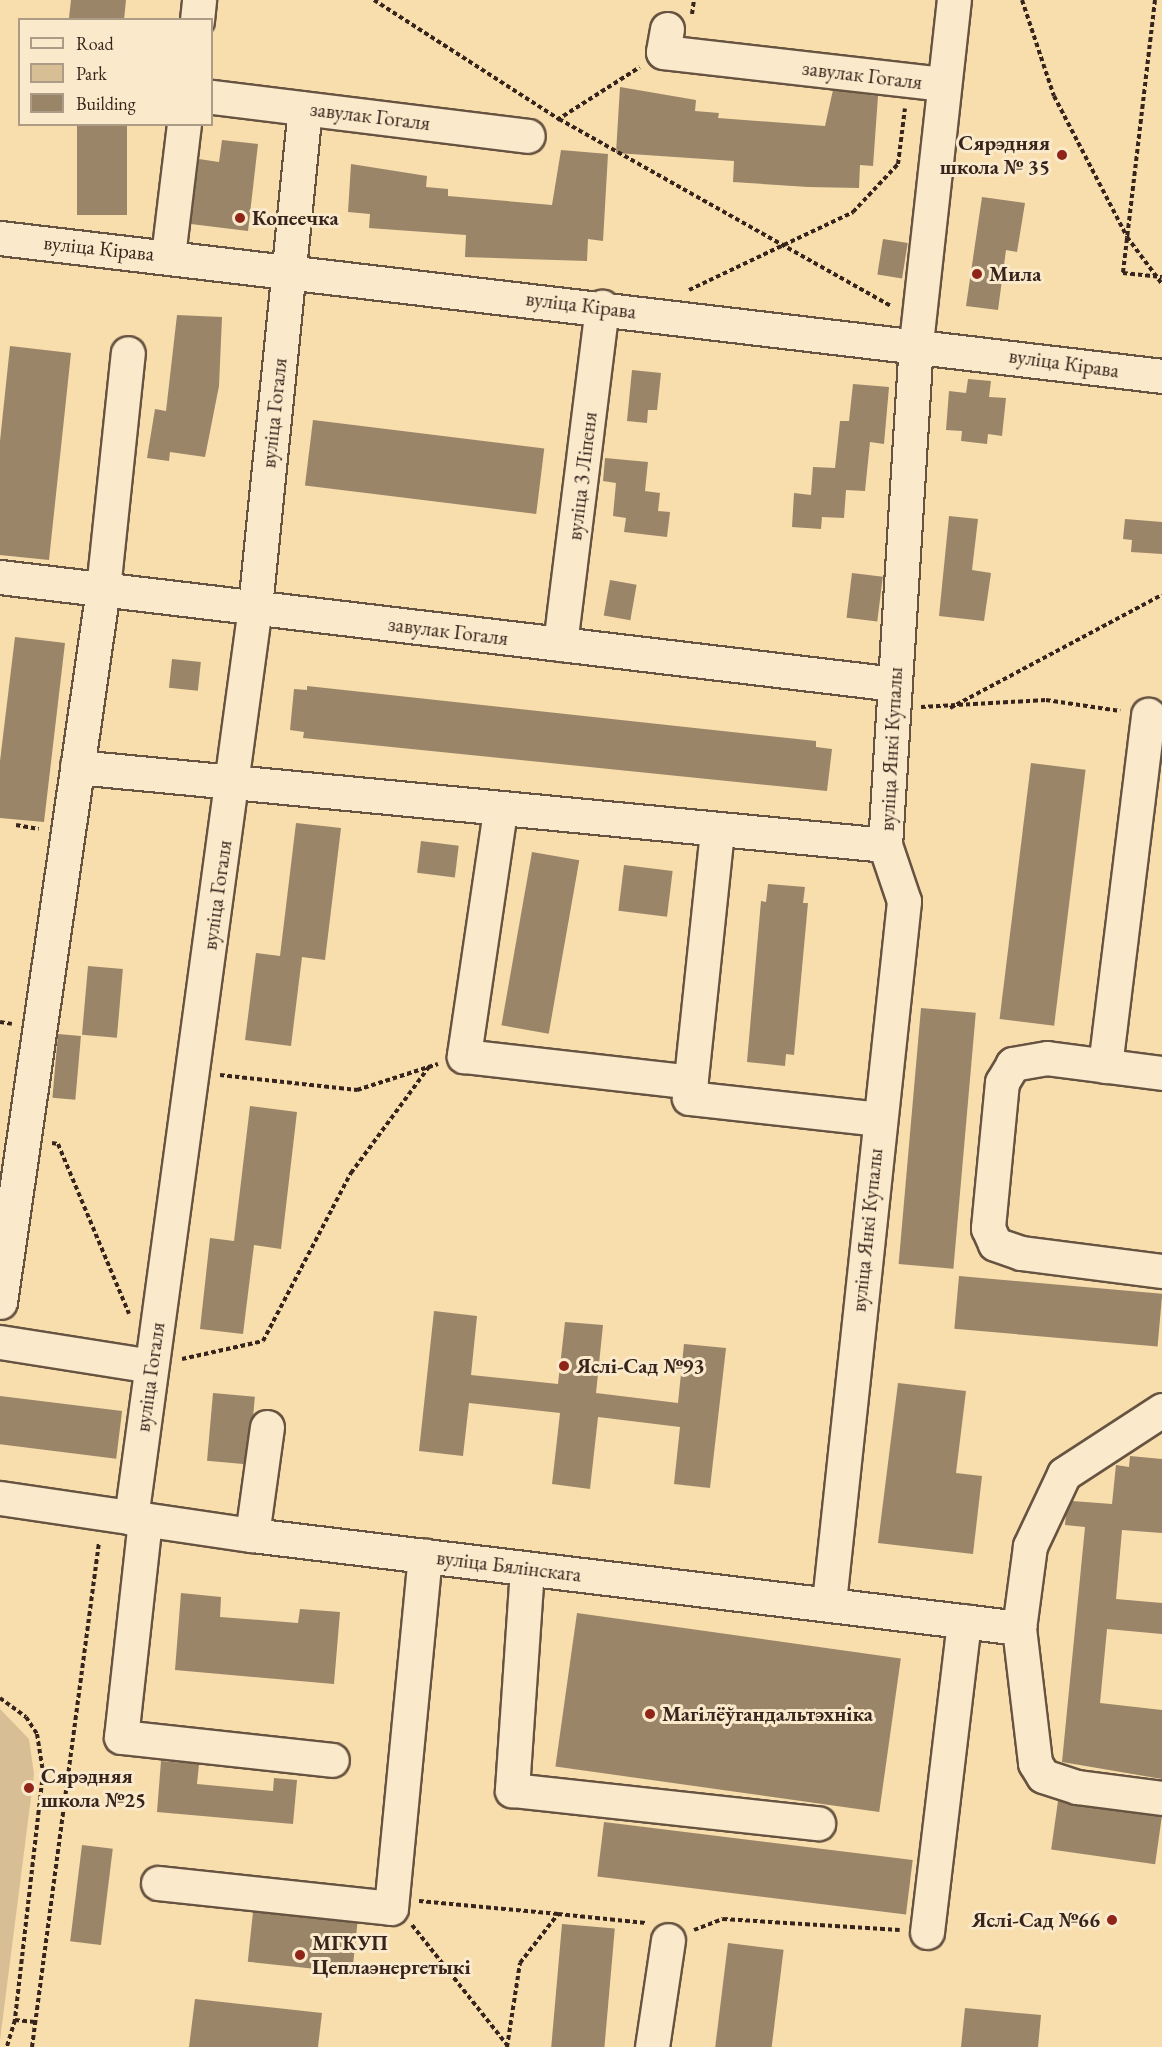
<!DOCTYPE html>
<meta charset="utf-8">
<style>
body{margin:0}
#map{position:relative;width:1162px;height:2047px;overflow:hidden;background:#f8ddad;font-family:"EB Garamond",serif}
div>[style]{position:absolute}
.green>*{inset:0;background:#d7be95}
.building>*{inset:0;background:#9b8568;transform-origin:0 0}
.path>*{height:4px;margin-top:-2px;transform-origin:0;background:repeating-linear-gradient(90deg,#37251d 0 4.5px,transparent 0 7.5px)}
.roads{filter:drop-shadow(2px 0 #675341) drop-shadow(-2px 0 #675341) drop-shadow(0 2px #675341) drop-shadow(0 -2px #675341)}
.minor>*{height:33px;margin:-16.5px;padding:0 16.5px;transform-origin:16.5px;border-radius:16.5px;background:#fae9ca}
.dots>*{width:16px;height:16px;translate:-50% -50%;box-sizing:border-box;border:3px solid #fae9ca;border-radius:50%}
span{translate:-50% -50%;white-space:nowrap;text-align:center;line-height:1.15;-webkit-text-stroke:6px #fae9ca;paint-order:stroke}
.street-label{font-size:21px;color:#37251d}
.poi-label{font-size:21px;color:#37251d;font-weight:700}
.right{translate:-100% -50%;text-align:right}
.left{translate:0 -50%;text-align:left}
.legend{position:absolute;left:18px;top:18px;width:195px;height:108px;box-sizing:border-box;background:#fae9ca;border:2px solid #ac9b85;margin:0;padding:8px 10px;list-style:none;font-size:18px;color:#37251d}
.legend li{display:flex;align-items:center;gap:12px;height:30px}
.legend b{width:30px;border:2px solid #ac9b85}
</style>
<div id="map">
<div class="green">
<div style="clip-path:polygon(0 1709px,29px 1739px,34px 1774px,0 2040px)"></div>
</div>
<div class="building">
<div style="clip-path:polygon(71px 0,126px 0,124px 20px,69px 18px)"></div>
<div style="clip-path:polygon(620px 87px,696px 100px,695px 111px,719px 113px,718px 118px,825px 126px,833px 90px,878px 96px,873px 166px,860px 165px,859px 188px,808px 187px,733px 182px,734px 161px,616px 153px)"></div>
<div style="left:77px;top:124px;width:50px;height:91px"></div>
<div style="clip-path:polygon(222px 140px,258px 144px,248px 231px,191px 224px,199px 159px,219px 162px)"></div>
<div style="clip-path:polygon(561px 150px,608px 154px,603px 241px,588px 239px,587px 261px,465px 257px,466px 235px,369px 228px,370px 214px,348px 212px,351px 164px,427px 176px,426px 187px,448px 189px,448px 196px,552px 205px)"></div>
<div style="clip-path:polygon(982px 197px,1025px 203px,1017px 252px,1006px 250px,998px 310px,966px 306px)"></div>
<div style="left:883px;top:239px;width:25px;height:36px;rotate:9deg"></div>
<div style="clip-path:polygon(177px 315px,222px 317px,219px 386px,205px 457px,170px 452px,169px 461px,147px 458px,155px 409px,166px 411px)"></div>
<div style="clip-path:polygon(10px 346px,71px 353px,49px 560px,0 555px,0 441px)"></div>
<div style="clip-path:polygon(632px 370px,661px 373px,657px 410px,648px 410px,647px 423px,627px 421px)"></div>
<div style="clip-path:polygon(968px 379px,991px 381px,989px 397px,1006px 398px,1002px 436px,988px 434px,987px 444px,961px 441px,962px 431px,946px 430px,949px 391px,966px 393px)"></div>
<div style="clip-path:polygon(853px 384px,889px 387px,884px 444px,870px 442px,865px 491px,846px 490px,844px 518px,822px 517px,821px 529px,792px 527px,794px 493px,811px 495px,813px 467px,835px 468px,840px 421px,849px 421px)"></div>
<div style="left:313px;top:420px;width:233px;height:66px;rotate:7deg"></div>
<div style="clip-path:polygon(605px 458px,648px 462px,645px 491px,660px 493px,658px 511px,670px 512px,667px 537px,624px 532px,626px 518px,613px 516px,616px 483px,603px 481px)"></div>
<div style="clip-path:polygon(949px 516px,978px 519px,972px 570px,991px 573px,984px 621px,939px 616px)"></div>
<div style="clip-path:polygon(1125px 519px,1162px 522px,1162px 554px,1131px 552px,1132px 540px,1123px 539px)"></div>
<div style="left:852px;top:573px;width:31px;height:45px;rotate:7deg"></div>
<div style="left:610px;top:580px;width:27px;height:36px;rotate:10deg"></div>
<div style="clip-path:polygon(15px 637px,65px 643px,44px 822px,0 818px,0 761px)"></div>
<div style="left:172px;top:659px;width:29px;height:29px;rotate:6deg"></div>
<div style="clip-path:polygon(307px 686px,816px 741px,816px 747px,832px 749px,827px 791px,303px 738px,304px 732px,290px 730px,294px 689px,307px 690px)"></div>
<div style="left:1031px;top:763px;width:55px;height:258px;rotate:7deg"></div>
<div style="clip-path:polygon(296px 823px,341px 828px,325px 960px,302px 957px,291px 1046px,245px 1040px,256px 953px,280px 956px)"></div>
<div style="left:421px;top:841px;width:38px;height:32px;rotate:7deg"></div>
<div style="left:532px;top:852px;width:48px;height:176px;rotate:10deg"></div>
<div style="left:624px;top:865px;width:49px;height:46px;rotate:7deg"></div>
<div style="clip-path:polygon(768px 884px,805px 887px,803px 903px,808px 903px,794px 1055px,786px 1054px,785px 1066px,747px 1062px,761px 901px,766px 902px)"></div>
<div style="left:88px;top:966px;width:35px;height:69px;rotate:5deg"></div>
<div style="left:921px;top:1008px;width:55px;height:257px;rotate:5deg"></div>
<div style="left:58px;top:1034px;width:23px;height:64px;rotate:5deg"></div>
<div style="clip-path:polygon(250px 1106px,297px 1112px,281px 1249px,254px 1245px,243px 1334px,200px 1329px,210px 1238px,234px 1241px)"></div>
<div style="left:959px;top:1276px;width:204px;height:53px;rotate:5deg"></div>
<div style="clip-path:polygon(434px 1311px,477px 1316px,471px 1375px,558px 1384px,565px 1322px,603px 1325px,596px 1393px,678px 1403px,684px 1344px,726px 1348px,710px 1488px,674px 1484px,680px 1427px,598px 1417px,590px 1489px,552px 1484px,560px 1413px,469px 1403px,463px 1456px,419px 1451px)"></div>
<div style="clip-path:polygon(898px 1383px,966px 1391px,956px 1473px,982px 1476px,973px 1554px,878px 1543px)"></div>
<div style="left:213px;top:1393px;width:42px;height:68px;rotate:5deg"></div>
<div style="left:0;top:1396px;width:123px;height:48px;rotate:7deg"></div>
<div style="clip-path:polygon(1130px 1456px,1162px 1459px,1162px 1533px,1122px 1530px,1116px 1599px,1162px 1603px,1162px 1634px,1107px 1629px,1100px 1703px,1162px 1710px,1162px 1779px,1062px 1762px,1085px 1527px,1065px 1525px,1066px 1514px,1072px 1501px,1112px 1504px,1116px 1465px,1129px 1467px)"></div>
<div style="clip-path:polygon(181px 1593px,221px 1597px,220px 1617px,298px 1623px,300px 1609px,340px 1612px,334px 1684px,175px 1670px)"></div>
<div style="left:577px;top:1613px;width:327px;height:155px;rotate:8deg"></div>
<div style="clip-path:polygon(161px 1761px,199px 1764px,197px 1784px,273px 1791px,274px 1778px,297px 1780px,293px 1824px,157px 1812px)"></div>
<div style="left:1058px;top:1801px;width:105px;height:49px;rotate:8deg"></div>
<div style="left:604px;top:1822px;width:311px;height:55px;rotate:7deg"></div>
<div style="left:82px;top:1845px;width:31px;height:97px;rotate:7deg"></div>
<div style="left:253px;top:1912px;width:105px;height:50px;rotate:6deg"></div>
<div style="left:562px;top:1924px;width:53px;height:124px;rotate:5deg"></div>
<div style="left:728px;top:1943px;width:56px;height:105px;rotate:7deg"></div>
<div style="clip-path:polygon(195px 1999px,322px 2013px,318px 2047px,189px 2047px)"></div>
<div style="clip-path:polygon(965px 2008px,1041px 2015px,1038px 2047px,961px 2047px)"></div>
</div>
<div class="path">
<div style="left:374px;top:0;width:220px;rotate:32.8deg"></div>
<div style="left:559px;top:119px;width:382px;rotate:29.4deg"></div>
<div style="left:1022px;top:0;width:101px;rotate:71.6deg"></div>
<div style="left:1054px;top:96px;width:159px;rotate:62.6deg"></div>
<div style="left:1127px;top:237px;width:59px;rotate:53.3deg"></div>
<div style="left:1155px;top:0;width:275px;rotate:96.7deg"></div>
<div style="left:1123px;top:273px;width:39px;rotate:6deg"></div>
<div style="left:692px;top:14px;width:14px;rotate:-82deg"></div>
<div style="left:557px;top:120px;width:98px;rotate:-32.6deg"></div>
<div style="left:689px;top:290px;width:182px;rotate:-25.4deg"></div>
<div style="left:853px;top:212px;width:66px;rotate:-46.8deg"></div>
<div style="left:898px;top:164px;width:56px;rotate:-82.9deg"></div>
<div style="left:921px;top:707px;width:125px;rotate:-3.2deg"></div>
<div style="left:1046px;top:700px;width:75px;rotate:8.5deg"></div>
<div style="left:950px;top:708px;width:240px;rotate:-28.1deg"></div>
<div style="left:16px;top:825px;width:23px;rotate:10deg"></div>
<div style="left:0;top:1022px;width:12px;rotate:9deg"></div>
<div style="left:220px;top:1075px;width:138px;rotate:6.2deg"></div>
<div style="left:357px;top:1090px;width:85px;rotate:-17.8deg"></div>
<div style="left:52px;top:1143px;width:6px;rotate:9deg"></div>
<div style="left:58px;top:1144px;width:184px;rotate:67.3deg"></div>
<div style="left:182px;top:1359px;width:83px;rotate:-12.5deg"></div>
<div style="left:263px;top:1341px;width:190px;rotate:-62.4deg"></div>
<div style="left:351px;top:1173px;width:132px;rotate:-53.7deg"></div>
<div style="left:0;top:1698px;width:32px;rotate:36deg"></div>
<div style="left:26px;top:1717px;width:20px;rotate:57deg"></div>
<div style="left:37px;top:1734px;width:39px;rotate:81deg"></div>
<div style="left:43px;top:1773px;width:249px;rotate:96.5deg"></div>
<div style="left:15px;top:2020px;width:28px;rotate:107deg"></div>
<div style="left:419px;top:1901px;width:140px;rotate:5.3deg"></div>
<div style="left:412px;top:1925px;width:153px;rotate:51.6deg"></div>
<div style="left:694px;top:1930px;width:31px;rotate:-21deg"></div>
<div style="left:723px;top:1919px;width:177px;rotate:3.6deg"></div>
<div style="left:15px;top:2020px;width:20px;rotate:6deg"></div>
<div style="left:32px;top:2047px;width:509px;rotate:-82.44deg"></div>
<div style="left:507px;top:2047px;width:85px;rotate:-81.2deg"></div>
<div style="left:520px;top:1963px;width:62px;rotate:-52.2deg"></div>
<div style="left:558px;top:1914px;width:88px;rotate:5.8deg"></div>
</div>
<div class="roads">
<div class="minor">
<div style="left:197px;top:20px;width:20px;rotate:-84deg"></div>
<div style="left:667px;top:29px;width:23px;rotate:100deg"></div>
<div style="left:663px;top:52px;width:281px;rotate:6.5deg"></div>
<div style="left:212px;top:97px;width:318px;rotate:7deg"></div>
<div style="left:0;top:238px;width:1170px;rotate:6.77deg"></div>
<div style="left:168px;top:256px;width:133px;rotate:-83.1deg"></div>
<div style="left:0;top:577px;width:901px;rotate:6.82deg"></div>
<div style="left:560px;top:644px;width:340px;rotate:-82.9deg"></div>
<div style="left:77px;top:767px;width:812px;rotate:5.51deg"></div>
<div style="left:500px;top:811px;width:248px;rotate:98.4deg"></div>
<div style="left:464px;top:1056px;width:228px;rotate:6.5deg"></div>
<div style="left:717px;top:831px;width:268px;rotate:96deg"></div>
<div style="left:689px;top:1098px;width:191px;rotate:6.3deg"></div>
<div style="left:1105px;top:1066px;width:354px;rotate:-83deg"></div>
<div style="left:1162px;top:1073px;width:116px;rotate:-172.6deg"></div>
<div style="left:1047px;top:1058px;width:35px;rotate:170deg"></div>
<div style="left:1013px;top:1064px;width:21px;rotate:121deg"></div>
<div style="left:1002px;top:1082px;width:147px;rotate:95.5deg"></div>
<div style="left:988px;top:1228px;width:17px;rotate:66deg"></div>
<div style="left:995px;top:1244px;width:28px;rotate:19deg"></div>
<div style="left:1021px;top:1253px;width:142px;rotate:7.3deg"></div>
<div style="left:0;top:1302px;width:720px;rotate:-81.78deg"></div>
<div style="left:103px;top:589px;width:237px;rotate:-84deg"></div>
<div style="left:0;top:1342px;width:153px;rotate:9deg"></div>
<div style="left:1162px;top:1410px;width:117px;rotate:146.9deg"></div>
<div style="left:1064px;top:1474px;width:80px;rotate:115.3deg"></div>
<div style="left:1030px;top:1546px;width:83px;rotate:97.6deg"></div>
<div style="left:1019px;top:1628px;width:136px;rotate:83.2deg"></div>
<div style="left:1035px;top:1763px;width:15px;rotate:58deg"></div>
<div style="left:1043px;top:1776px;width:36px;rotate:18deg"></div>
<div style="left:1077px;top:1787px;width:86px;rotate:7.4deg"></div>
<div style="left:0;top:1498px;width:255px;rotate:8.4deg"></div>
<div style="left:252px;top:1535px;width:773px;rotate:6.91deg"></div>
<div style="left:131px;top:1518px;width:919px;rotate:-82.25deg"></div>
<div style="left:255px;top:607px;width:501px;rotate:-84.28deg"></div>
<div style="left:145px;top:1520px;width:218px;rotate:96.3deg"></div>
<div style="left:121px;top:1737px;width:212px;rotate:6.2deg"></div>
<div style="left:252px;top:1535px;width:109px;rotate:-82.1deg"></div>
<div style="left:527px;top:1569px;width:222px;rotate:93.9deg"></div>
<div style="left:512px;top:1790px;width:308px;rotate:6.2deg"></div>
<div style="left:829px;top:1602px;width:705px;rotate:-83.89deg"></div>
<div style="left:904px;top:901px;width:59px;rotate:-108.7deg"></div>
<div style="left:885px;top:845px;width:503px;rotate:-86.47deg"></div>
<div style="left:916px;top:343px;width:345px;rotate:-83.7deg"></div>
<div style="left:158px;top:1883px;width:234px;rotate:6.1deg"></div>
<div style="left:391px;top:1908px;width:354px;rotate:-84.5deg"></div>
<div style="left:927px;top:1932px;width:313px;rotate:-83.2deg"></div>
<div style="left:652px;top:2047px;width:108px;rotate:-81.5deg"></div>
</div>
</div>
<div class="dots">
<div style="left:1062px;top:155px;background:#8f2418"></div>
<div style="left:240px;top:218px;background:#8f2418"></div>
<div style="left:977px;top:274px;background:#8f2418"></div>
<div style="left:564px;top:1366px;background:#8f2418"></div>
<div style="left:650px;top:1714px;background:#8f2418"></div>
<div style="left:29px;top:1788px;background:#8f2418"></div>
<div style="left:1112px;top:1920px;background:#8f2418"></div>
<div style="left:300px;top:1955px;background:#8f2418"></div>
</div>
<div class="street-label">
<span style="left:862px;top:75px;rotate:7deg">завулак Гогаля</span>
<span style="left:370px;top:116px;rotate:7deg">завулак Гогаля</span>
<span style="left:99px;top:248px;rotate:6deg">вуліца Кірава</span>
<span style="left:581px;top:305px;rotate:7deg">вуліца Кірава</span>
<span style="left:1064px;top:363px;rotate:8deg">вуліца Кірава</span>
<span style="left:274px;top:413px;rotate:-84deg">вуліца Гогаля</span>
<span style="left:582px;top:476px;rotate:-83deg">вуліца 3 Ліпеня</span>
<span style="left:448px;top:631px;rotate:7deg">завулак Гогаля</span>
<span style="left:891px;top:749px;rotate:-87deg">вуліца Янкі Купалы</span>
<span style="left:217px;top:895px;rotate:-82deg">вуліца Гогаля</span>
<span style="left:867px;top:1230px;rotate:-84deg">вуліца Янкі Купалы</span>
<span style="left:150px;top:1377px;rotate:-82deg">вуліца Гогаля</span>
<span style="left:509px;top:1566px;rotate:7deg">вуліца Бялінскага</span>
</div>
<div class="poi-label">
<span class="right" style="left:1050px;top:155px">Сярэдняя<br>школа № 35</span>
<span class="left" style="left:252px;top:218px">Копеечка</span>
<span class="left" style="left:989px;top:274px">Мила</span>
<span class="left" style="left:576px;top:1366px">Яслі-Сад №93</span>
<span class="left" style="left:662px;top:1714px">Магілёўгандальтэхніка</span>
<span class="left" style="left:41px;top:1788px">Сярэдняя<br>школа №25</span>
<span class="right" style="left:1100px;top:1920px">Яслі-Сад №66</span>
<span class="left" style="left:312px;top:1955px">МГКУП<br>Цеплаэнергетыкі</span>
</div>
<ul class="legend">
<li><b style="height:8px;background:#fae9ca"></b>Road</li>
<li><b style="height:16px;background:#d7be95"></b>Park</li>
<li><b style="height:16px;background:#9b8568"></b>Building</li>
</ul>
</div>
